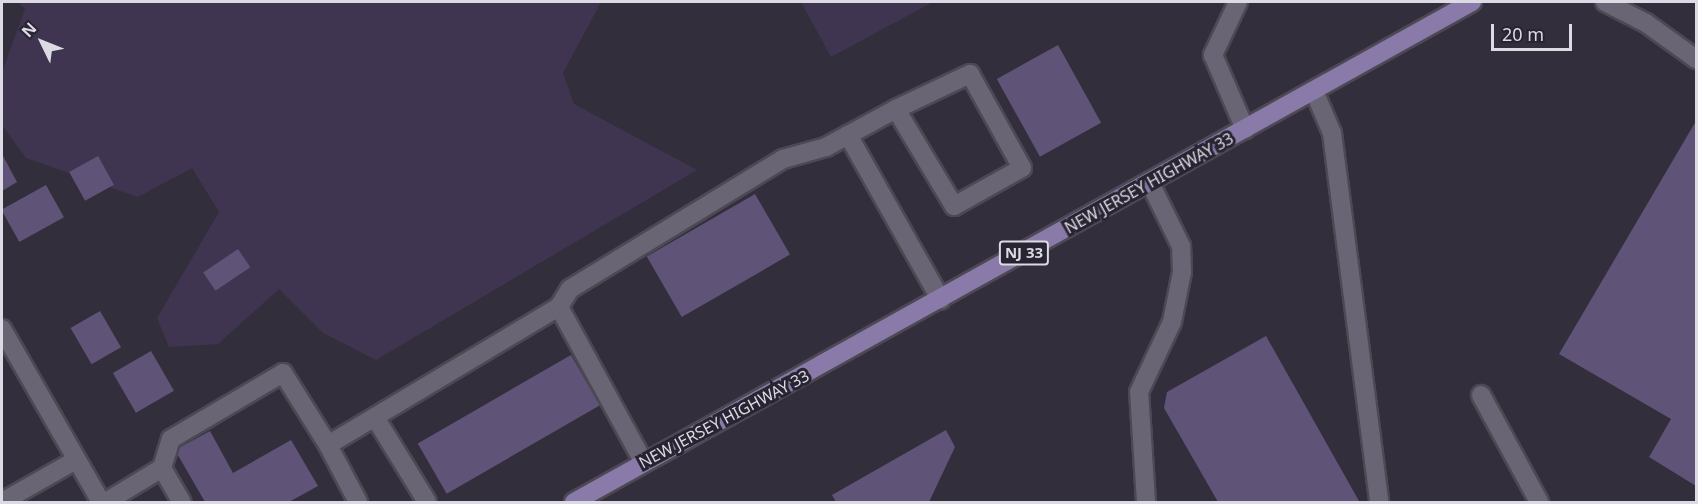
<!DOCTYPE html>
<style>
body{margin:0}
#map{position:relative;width:1698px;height:504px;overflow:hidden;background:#322e3c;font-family:"Noto Sans",sans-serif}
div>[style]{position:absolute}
.green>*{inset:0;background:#3f3551}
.building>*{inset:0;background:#605378;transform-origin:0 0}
.roads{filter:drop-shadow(2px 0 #4c4954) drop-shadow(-2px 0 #4c4954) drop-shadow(0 2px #4c4954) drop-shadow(0 -2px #4c4954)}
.minor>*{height:18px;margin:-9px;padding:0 9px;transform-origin:9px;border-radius:9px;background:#6a6575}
.major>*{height:18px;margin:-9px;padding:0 9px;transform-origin:9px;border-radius:9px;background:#8a7aa9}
span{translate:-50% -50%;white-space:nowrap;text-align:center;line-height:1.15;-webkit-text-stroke:6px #282431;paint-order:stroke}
.shield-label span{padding:2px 4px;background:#282431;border:2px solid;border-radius:4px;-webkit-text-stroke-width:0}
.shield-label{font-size:15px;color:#dcdae3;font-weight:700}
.street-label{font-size:16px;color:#dcdae3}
.frame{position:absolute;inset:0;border:3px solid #dcdae3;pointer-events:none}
.north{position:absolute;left:12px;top:12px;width:60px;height:60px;-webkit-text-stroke:4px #282431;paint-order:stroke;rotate:313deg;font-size:16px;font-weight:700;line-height:24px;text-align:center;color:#dcdae3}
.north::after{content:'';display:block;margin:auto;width:21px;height:27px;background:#dcdae3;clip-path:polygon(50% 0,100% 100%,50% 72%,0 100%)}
.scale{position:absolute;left:1491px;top:24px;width:81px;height:27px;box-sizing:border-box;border:3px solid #dcdae3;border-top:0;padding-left:8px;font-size:18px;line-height:21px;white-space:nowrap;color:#dcdae3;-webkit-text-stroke:4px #282431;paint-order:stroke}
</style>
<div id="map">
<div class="green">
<div style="clip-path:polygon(19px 2px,601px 2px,563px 73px,574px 104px,697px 170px,376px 360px,323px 333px,279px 289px,218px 344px,169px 347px,157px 318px,219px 212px,192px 168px,138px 197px,26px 158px,2px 125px,2px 72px,25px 9px)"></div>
<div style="clip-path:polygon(801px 2px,933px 2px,831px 57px)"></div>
</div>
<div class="building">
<div style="left:1058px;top:45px;width:89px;height:70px;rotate:61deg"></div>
<div style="clip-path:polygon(1696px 121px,1696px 486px,1649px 457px,1671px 419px,1559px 354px)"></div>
<div style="clip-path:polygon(2px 154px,17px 182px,2px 191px)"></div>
<div style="left:98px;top:156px;width:33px;height:33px;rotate:61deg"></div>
<div style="left:46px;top:185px;width:37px;height:51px;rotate:61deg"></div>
<div style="left:755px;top:194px;width:70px;height:125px;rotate:60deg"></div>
<div style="left:238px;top:249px;width:22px;height:42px;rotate:56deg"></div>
<div style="left:100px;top:311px;width:42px;height:34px;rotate:60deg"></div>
<div style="clip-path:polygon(1266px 336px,1359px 501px,1356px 502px,1218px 502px,1164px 408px,1167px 392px)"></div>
<div style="left:151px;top:351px;width:46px;height:44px;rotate:60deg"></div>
<div style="left:571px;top:355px;width:58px;height:177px;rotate:60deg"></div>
<div style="clip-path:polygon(946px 430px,955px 447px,929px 502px,836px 502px,832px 495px)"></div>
<div style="clip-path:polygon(210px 431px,233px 473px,291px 440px,318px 486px,289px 502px,205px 502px,175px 450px)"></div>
</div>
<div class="roads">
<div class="minor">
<div style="left:1238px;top:2px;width:59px;rotate:115.3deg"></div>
<div style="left:1213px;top:55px;width:81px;rotate:66.6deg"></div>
<div style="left:1605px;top:2px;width:46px;rotate:27.1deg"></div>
<div style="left:1646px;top:23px;width:62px;rotate:35.8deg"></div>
<div style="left:1314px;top:91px;width:46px;rotate:66.8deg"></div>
<div style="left:1332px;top:133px;width:372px;rotate:82.7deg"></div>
<div style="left:848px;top:135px;width:189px;rotate:60.6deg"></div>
<div style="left:559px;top:307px;width:175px;rotate:61.4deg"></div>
<div style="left:2px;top:329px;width:199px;rotate:60.2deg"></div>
<div style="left:1481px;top:395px;width:122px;rotate:61.5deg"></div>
<div style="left:376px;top:419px;width:97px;rotate:58.4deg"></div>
<div style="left:162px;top:468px;width:30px;rotate:-73deg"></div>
<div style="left:171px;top:439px;width:130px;rotate:-30.5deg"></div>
<div style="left:283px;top:373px;width:85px;rotate:58deg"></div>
<div style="left:2px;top:502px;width:85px;rotate:-29.6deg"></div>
<div style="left:106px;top:502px;width:66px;rotate:-31.3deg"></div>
<div style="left:162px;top:468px;width:39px;rotate:60deg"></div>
<div style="left:358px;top:502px;width:64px;rotate:-117.8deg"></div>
<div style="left:328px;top:445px;width:269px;rotate:-30.9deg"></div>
<div style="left:559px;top:307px;width:21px;rotate:-59deg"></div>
<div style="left:570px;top:289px;width:250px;rotate:-31.4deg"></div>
<div style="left:783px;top:159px;width:45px;rotate:-15.6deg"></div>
<div style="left:826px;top:147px;width:80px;rotate:-28.5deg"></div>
<div style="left:896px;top:109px;width:82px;rotate:-25.3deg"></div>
<div style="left:970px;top:74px;width:107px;rotate:61deg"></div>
<div style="left:1022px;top:168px;width:78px;rotate:150.8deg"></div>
<div style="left:954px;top:206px;width:113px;rotate:-120.9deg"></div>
<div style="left:1146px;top:502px;width:110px;rotate:-93.6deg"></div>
<div style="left:1139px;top:392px;width:77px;rotate:-64.8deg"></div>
<div style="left:1172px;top:322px;width:51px;rotate:-78.7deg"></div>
<div style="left:1182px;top:272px;width:26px;rotate:-92deg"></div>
<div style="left:1181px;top:246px;width:70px;rotate:-116.2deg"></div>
</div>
<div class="major">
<div style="left:574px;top:502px;width:1028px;rotate:-29.11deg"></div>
</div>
</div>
<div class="shield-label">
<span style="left:1024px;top:253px">NJ 33</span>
</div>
<div class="street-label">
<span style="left:1149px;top:183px;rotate:-29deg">NEW JERSEY HIGHWAY 33</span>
<span style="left:724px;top:419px;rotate:-28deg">NEW JERSEY HIGHWAY 33</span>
</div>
<div class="frame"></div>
<div class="north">N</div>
<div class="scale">20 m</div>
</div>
